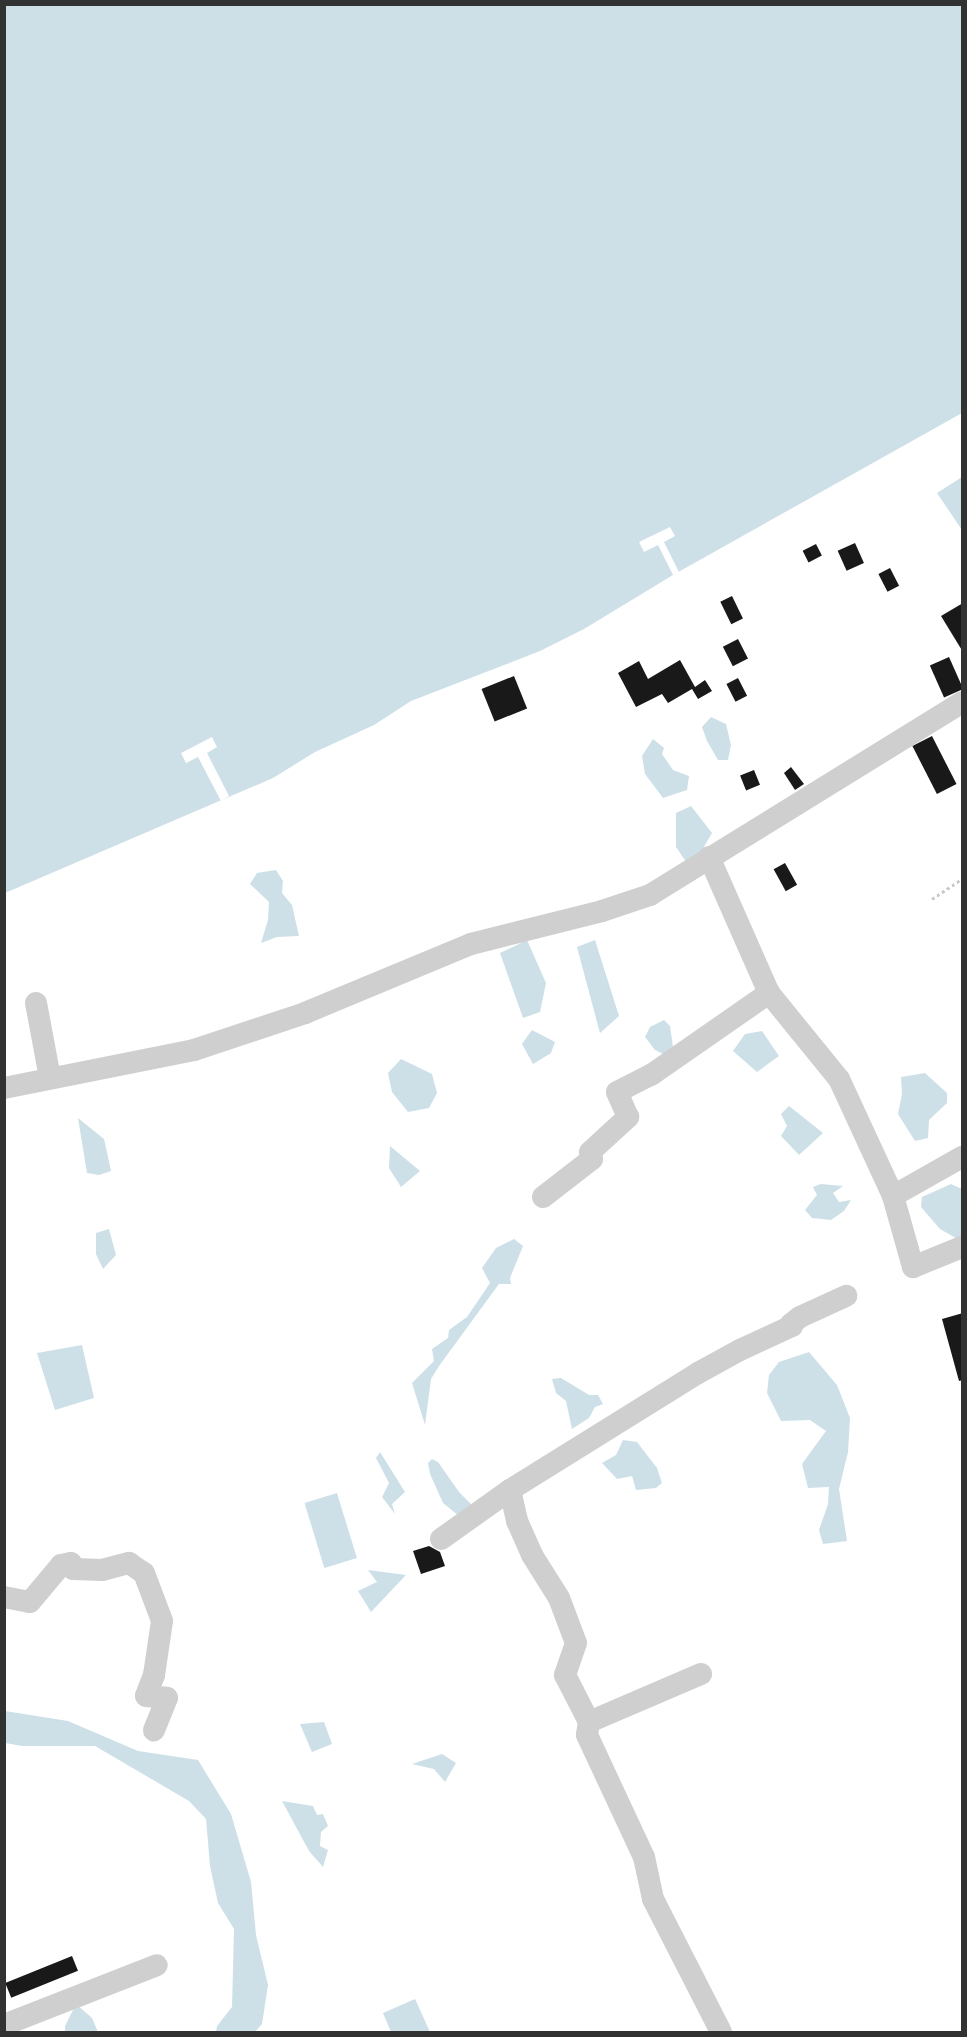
<!DOCTYPE html>
<style>
body{margin:0}
#map{position:relative;width:967px;height:2037px;overflow:hidden;background:#fff;font-family:"Nunito Sans",sans-serif}
div>[style]{position:absolute}
.water>*{inset:0;background:#cde0e8;transform-origin:0 0}
.pier>*{inset:0;background:#fff}
.building>*{inset:0;background:#191919;transform-origin:0 0}
.path>*{height:3px;margin-top:-1.5px;transform-origin:0;background:repeating-linear-gradient(90deg,#c9c9c9 0 3px,transparent 0 6px)}
.minor>*{height:22px;margin:-11px;padding:0 11px;transform-origin:11px;border-radius:11px;background:#cfcfcf}
span{translate:-50% -50%;white-space:nowrap;text-align:center;line-height:1.15;-webkit-text-stroke:6px #fff;paint-order:stroke}
.frame{position:absolute;inset:0;border:6px solid #323232;pointer-events:none}
</style>
<div id="map">
<div class="water">
<div style="clip-path:polygon(5px 5px,962px 5px,962px 413px,673px 575px,584px 629px,540px 651px,411px 701px,374px 725px,315px 752px,273px 778px,5px 893px)"></div>
<div style="clip-path:polygon(962px 477px,962px 530px,937px 493px)"></div>
<div style="clip-path:polygon(711px 717px,726px 724px,731px 745px,728px 760px,718px 760px,707px 741px,702px 727px)"></div>
<div style="clip-path:polygon(653px 739px,664px 748px,662px 754px,673px 770px,689px 776px,687px 790px,663px 798px,645px 774px,642px 756px)"></div>
<div style="clip-path:polygon(691px 806px,712px 833px,691px 869px,676px 847px,676px 813px)"></div>
<div style="clip-path:polygon(276px 870px,283px 881px,282px 893px,292px 905px,299px 936px,277px 937px,261px 943px,268px 920px,269px 902px,250px 884px,257px 873px)"></div>
<div style="clip-path:polygon(527px 940px,546px 983px,540px 1012px,523px 1018px,500px 953px)"></div>
<div style="clip-path:polygon(595px 940px,619px 1016px,600px 1033px,577px 947px)"></div>
<div style="clip-path:polygon(664px 1020px,670px 1026px,673px 1047px,665px 1055px,655px 1050px,645px 1037px,650px 1027px)"></div>
<div style="clip-path:polygon(532px 1030px,555px 1042px,551px 1053px,533px 1064px,522px 1044px)"></div>
<div style="clip-path:polygon(762px 1031px,779px 1056px,757px 1072px,733px 1051px,745px 1034px)"></div>
<div style="clip-path:polygon(401px 1059px,432px 1074px,437px 1093px,429px 1108px,408px 1112px,392px 1092px,388px 1073px)"></div>
<div style="clip-path:polygon(925px 1073px,947px 1093px,947px 1103px,929px 1120px,928px 1138px,915px 1141px,898px 1114px,902px 1094px,901px 1077px)"></div>
<div style="clip-path:polygon(789px 1106px,823px 1133px,799px 1155px,781px 1136px,787px 1126px,781px 1114px)"></div>
<div style="clip-path:polygon(78px 1118px,104px 1139px,111px 1171px,99px 1175px,87px 1173px)"></div>
<div style="clip-path:polygon(390px 1146px,420px 1171px,401px 1187px,389px 1168px)"></div>
<div style="clip-path:polygon(821px 1184px,843px 1186px,833px 1193px,839px 1202px,851px 1200px,844px 1211px,831px 1220px,812px 1218px,805px 1210px,817px 1195px,813px 1187px)"></div>
<div style="clip-path:polygon(951px 1184px,962px 1189px,961px 1241px,940px 1229px,921px 1207px,922px 1197px)"></div>
<div style="clip-path:polygon(109px 1229px,116px 1255px,103px 1269px,96px 1254px,96px 1233px)"></div>
<div style="clip-path:polygon(514px 1239px,523px 1246px,510px 1278px,511px 1284px,499px 1284px,439px 1366px,431px 1379px,425px 1425px,412px 1383px,434px 1361px,432px 1349px,448px 1338px,449px 1330px,467px 1317px,490px 1283px,482px 1268px,496px 1248px)"></div>
<div style="clip-path:polygon(82px 1345px,94px 1398px,55px 1410px,37px 1353px)"></div>
<div style="clip-path:polygon(809px 1352px,837px 1385px,850px 1418px,848px 1452px,839px 1489px,847px 1541px,823px 1544px,819px 1530px,828px 1504px,829px 1487px,808px 1488px,802px 1464px,826px 1431px,810px 1420px,781px 1421px,767px 1393px,769px 1375px,779px 1362px)"></div>
<div style="clip-path:polygon(561px 1378px,589px 1395px,598px 1395px,603px 1404px,595px 1407px,589px 1418px,572px 1429px,566px 1401px,556px 1393px,552px 1379px)"></div>
<div style="clip-path:polygon(623px 1440px,637px 1442px,657px 1468px,662px 1483px,656px 1488px,636px 1490px,632px 1476px,617px 1479px,602px 1463px,616px 1455px)"></div>
<div style="clip-path:polygon(380px 1452px,405px 1492px,392px 1504px,395px 1514px,382px 1497px,389px 1483px,376px 1458px)"></div>
<div style="clip-path:polygon(432px 1459px,438px 1462px,459px 1492px,471px 1504px,471px 1508px,459px 1516px,443px 1503px,430px 1474px,428px 1463px)"></div>
<div style="left:337px;top:1493px;width:68px;height:34px;rotate:73deg"></div>
<div style="clip-path:polygon(368px 1570px,406px 1575px,371px 1612px,358px 1591px,377px 1582px)"></div>
<div style="clip-path:polygon(5px 1711px,68px 1721px,138px 1751px,198px 1760px,231px 1814px,251px 1882px,256px 1935px,268px 1985px,262px 2024px,255px 2032px,216px 2032px,217px 2026px,232px 2007px,234px 1929px,218px 1903px,210px 1866px,206px 1819px,189px 1801px,95px 1746px,22px 1746px,5px 1743px)"></div>
<div style="clip-path:polygon(324px 1722px,332px 1744px,312px 1752px,300px 1724px)"></div>
<div style="clip-path:polygon(442px 1754px,456px 1763px,445px 1782px,434px 1769px,412px 1764px)"></div>
<div style="clip-path:polygon(282px 1801px,313px 1806px,317px 1815px,323px 1814px,328px 1826px,321px 1832px,320px 1846px,328px 1850px,323px 1867px,309px 1851px)"></div>
<div style="clip-path:polygon(415px 1999px,430px 2032px,391px 2032px,383px 2013px)"></div>
<div style="clip-path:polygon(76px 2004px,92px 2018px,98px 2032px,65px 2032px,65px 2026px)"></div>
</div>
<div class="pier">
<div style="clip-path:polygon(670px 527px,675px 536px,664px 542px,679px 572px,673px 575px,658px 545px,644px 552px,639px 542px)"></div>
<div style="clip-path:polygon(212px 737px,217px 747px,207px 753px,229px 796px,221px 801px,198px 757px,186px 763px,181px 753px)"></div>
</div>
<div class="building">
<div style="left:855px;top:543px;width:22px;height:19px;rotate:66deg"></div>
<div style="left:816px;top:544px;width:13px;height:15px;rotate:63deg"></div>
<div style="left:890px;top:568px;width:20px;height:13px;rotate:63deg"></div>
<div style="left:732px;top:596px;width:25px;height:13px;rotate:64deg"></div>
<div style="clip-path:polygon(963px 603px,963px 652px,941px 616px)"></div>
<div style="left:738px;top:639px;width:22px;height:17px;rotate:63deg"></div>
<div style="left:949px;top:657px;width:35px;height:21px;rotate:66deg"></div>
<div style="clip-path:polygon(680px 660px,695px 687px,705px 680px,712px 691px,698px 699px,692px 689px,668px 703px,662px 694px,636px 707px,618px 673px,639px 661px,648px 679px)"></div>
<div style="left:514px;top:676px;width:35px;height:35px;rotate:68deg"></div>
<div style="left:738px;top:678px;width:20px;height:13px;rotate:63deg"></div>
<div style="left:932px;top:736px;width:54px;height:22px;rotate:63deg"></div>
<div style="clip-path:polygon(791px 767px,804px 784px,795px 790px,784px 773px)"></div>
<div style="left:754px;top:770px;width:16px;height:15px;rotate:68deg"></div>
<div style="left:785px;top:863px;width:25px;height:13px;rotate:61deg"></div>
<div style="clip-path:polygon(963px 1313px,963px 1380px,959px 1381px,942px 1319px)"></div>
<div style="clip-path:polygon(429px 1546px,440px 1552px,445px 1566px,421px 1574px,413px 1551px)"></div>
<div style="left:72px;top:1956px;width:16px;height:72px;rotate:68deg"></div>
</div>
<div class="path">
<div style="left:932px;top:899px;width:36px;rotate:-34deg"></div>
</div>
<div class="minor">
<div style="left:709px;top:857px;width:149px;rotate:66.2deg"></div>
<div style="left:769px;top:993px;width:111px;rotate:50.9deg"></div>
<div style="left:839px;top:1079px;width:129px;rotate:65.2deg"></div>
<div style="left:893px;top:1196px;width:74px;rotate:74.3deg"></div>
<div style="left:913px;top:1267px;width:53px;rotate:-22.2deg"></div>
<div style="left:36px;top:1003px;width:76px;rotate:79.4deg"></div>
<div style="left:4px;top:1088px;width:194px;rotate:-11.3deg"></div>
<div style="left:194px;top:1050px;width:117px;rotate:-18.4deg"></div>
<div style="left:305px;top:1013px;width:180px;rotate:-22.6deg"></div>
<div style="left:471px;top:944px;width:135px;rotate:-14.1deg"></div>
<div style="left:602px;top:911px;width:51px;rotate:-18.4deg"></div>
<div style="left:650px;top:895px;width:367px;rotate:-31.7deg"></div>
<div style="left:893px;top:1196px;width:79px;rotate:-29.5deg"></div>
<div style="left:543px;top:1197px;width:62px;rotate:-37.8deg"></div>
<div style="left:592px;top:1159px;width:7px;rotate:-106deg"></div>
<div style="left:590px;top:1152px;width:52px;rotate:-42.6deg"></div>
<div style="left:628px;top:1117px;width:27px;rotate:-114deg"></div>
<div style="left:617px;top:1092px;width:38px;rotate:-27deg"></div>
<div style="left:651px;top:1075px;width:144px;rotate:-34.8deg"></div>
<div style="left:510px;top:1490px;width:32px;rotate:77deg"></div>
<div style="left:517px;top:1521px;width:37px;rotate:66deg"></div>
<div style="left:532px;top:1555px;width:51px;rotate:57.9deg"></div>
<div style="left:559px;top:1598px;width:48px;rotate:69.3deg"></div>
<div style="left:576px;top:1643px;width:34px;rotate:109deg"></div>
<div style="left:565px;top:1675px;width:53px;rotate:62.9deg"></div>
<div style="left:589px;top:1722px;width:13px;rotate:99deg"></div>
<div style="left:587px;top:1735px;width:135px;rotate:65deg"></div>
<div style="left:644px;top:1857px;width:43px;rotate:77.9deg"></div>
<div style="left:653px;top:1899px;width:149px;rotate:62.9deg"></div>
<div style="left:441px;top:1539px;width:85px;rotate:-35.4deg"></div>
<div style="left:510px;top:1490px;width:221px;rotate:-31.9deg"></div>
<div style="left:698px;top:1373px;width:48px;rotate:-28.7deg"></div>
<div style="left:740px;top:1350px;width:57px;rotate:-24.8deg"></div>
<div style="left:792px;top:1326px;width:2px;rotate:-117deg"></div>
<div style="left:791px;top:1324px;width:11px;rotate:-38deg"></div>
<div style="left:800px;top:1317px;width:51px;rotate:-24.5deg"></div>
<div style="left:4px;top:1597px;width:26px;rotate:11deg"></div>
<div style="left:30px;top:1602px;width:48px;rotate:-50deg"></div>
<div style="left:61px;top:1565px;width:10px;rotate:-11deg"></div>
<div style="left:71px;top:1563px;width:6px;rotate:72deg"></div>
<div style="left:73px;top:1569px;width:29px;rotate:2deg"></div>
<div style="left:102px;top:1570px;width:28px;rotate:-15deg"></div>
<div style="left:129px;top:1563px;width:18px;rotate:34deg"></div>
<div style="left:144px;top:1573px;width:51px;rotate:69.4deg"></div>
<div style="left:162px;top:1621px;width:55px;rotate:98.4deg"></div>
<div style="left:154px;top:1675px;width:22px;rotate:111deg"></div>
<div style="left:146px;top:1696px;width:21px;rotate:5deg"></div>
<div style="left:167px;top:1698px;width:35px;rotate:112deg"></div>
<div style="left:589px;top:1722px;width:122px;rotate:-23.2deg"></div>
<div style="left:4px;top:2025px;width:164px;rotate:-21.4deg"></div>
</div>
<div class="frame"></div>
</div>
